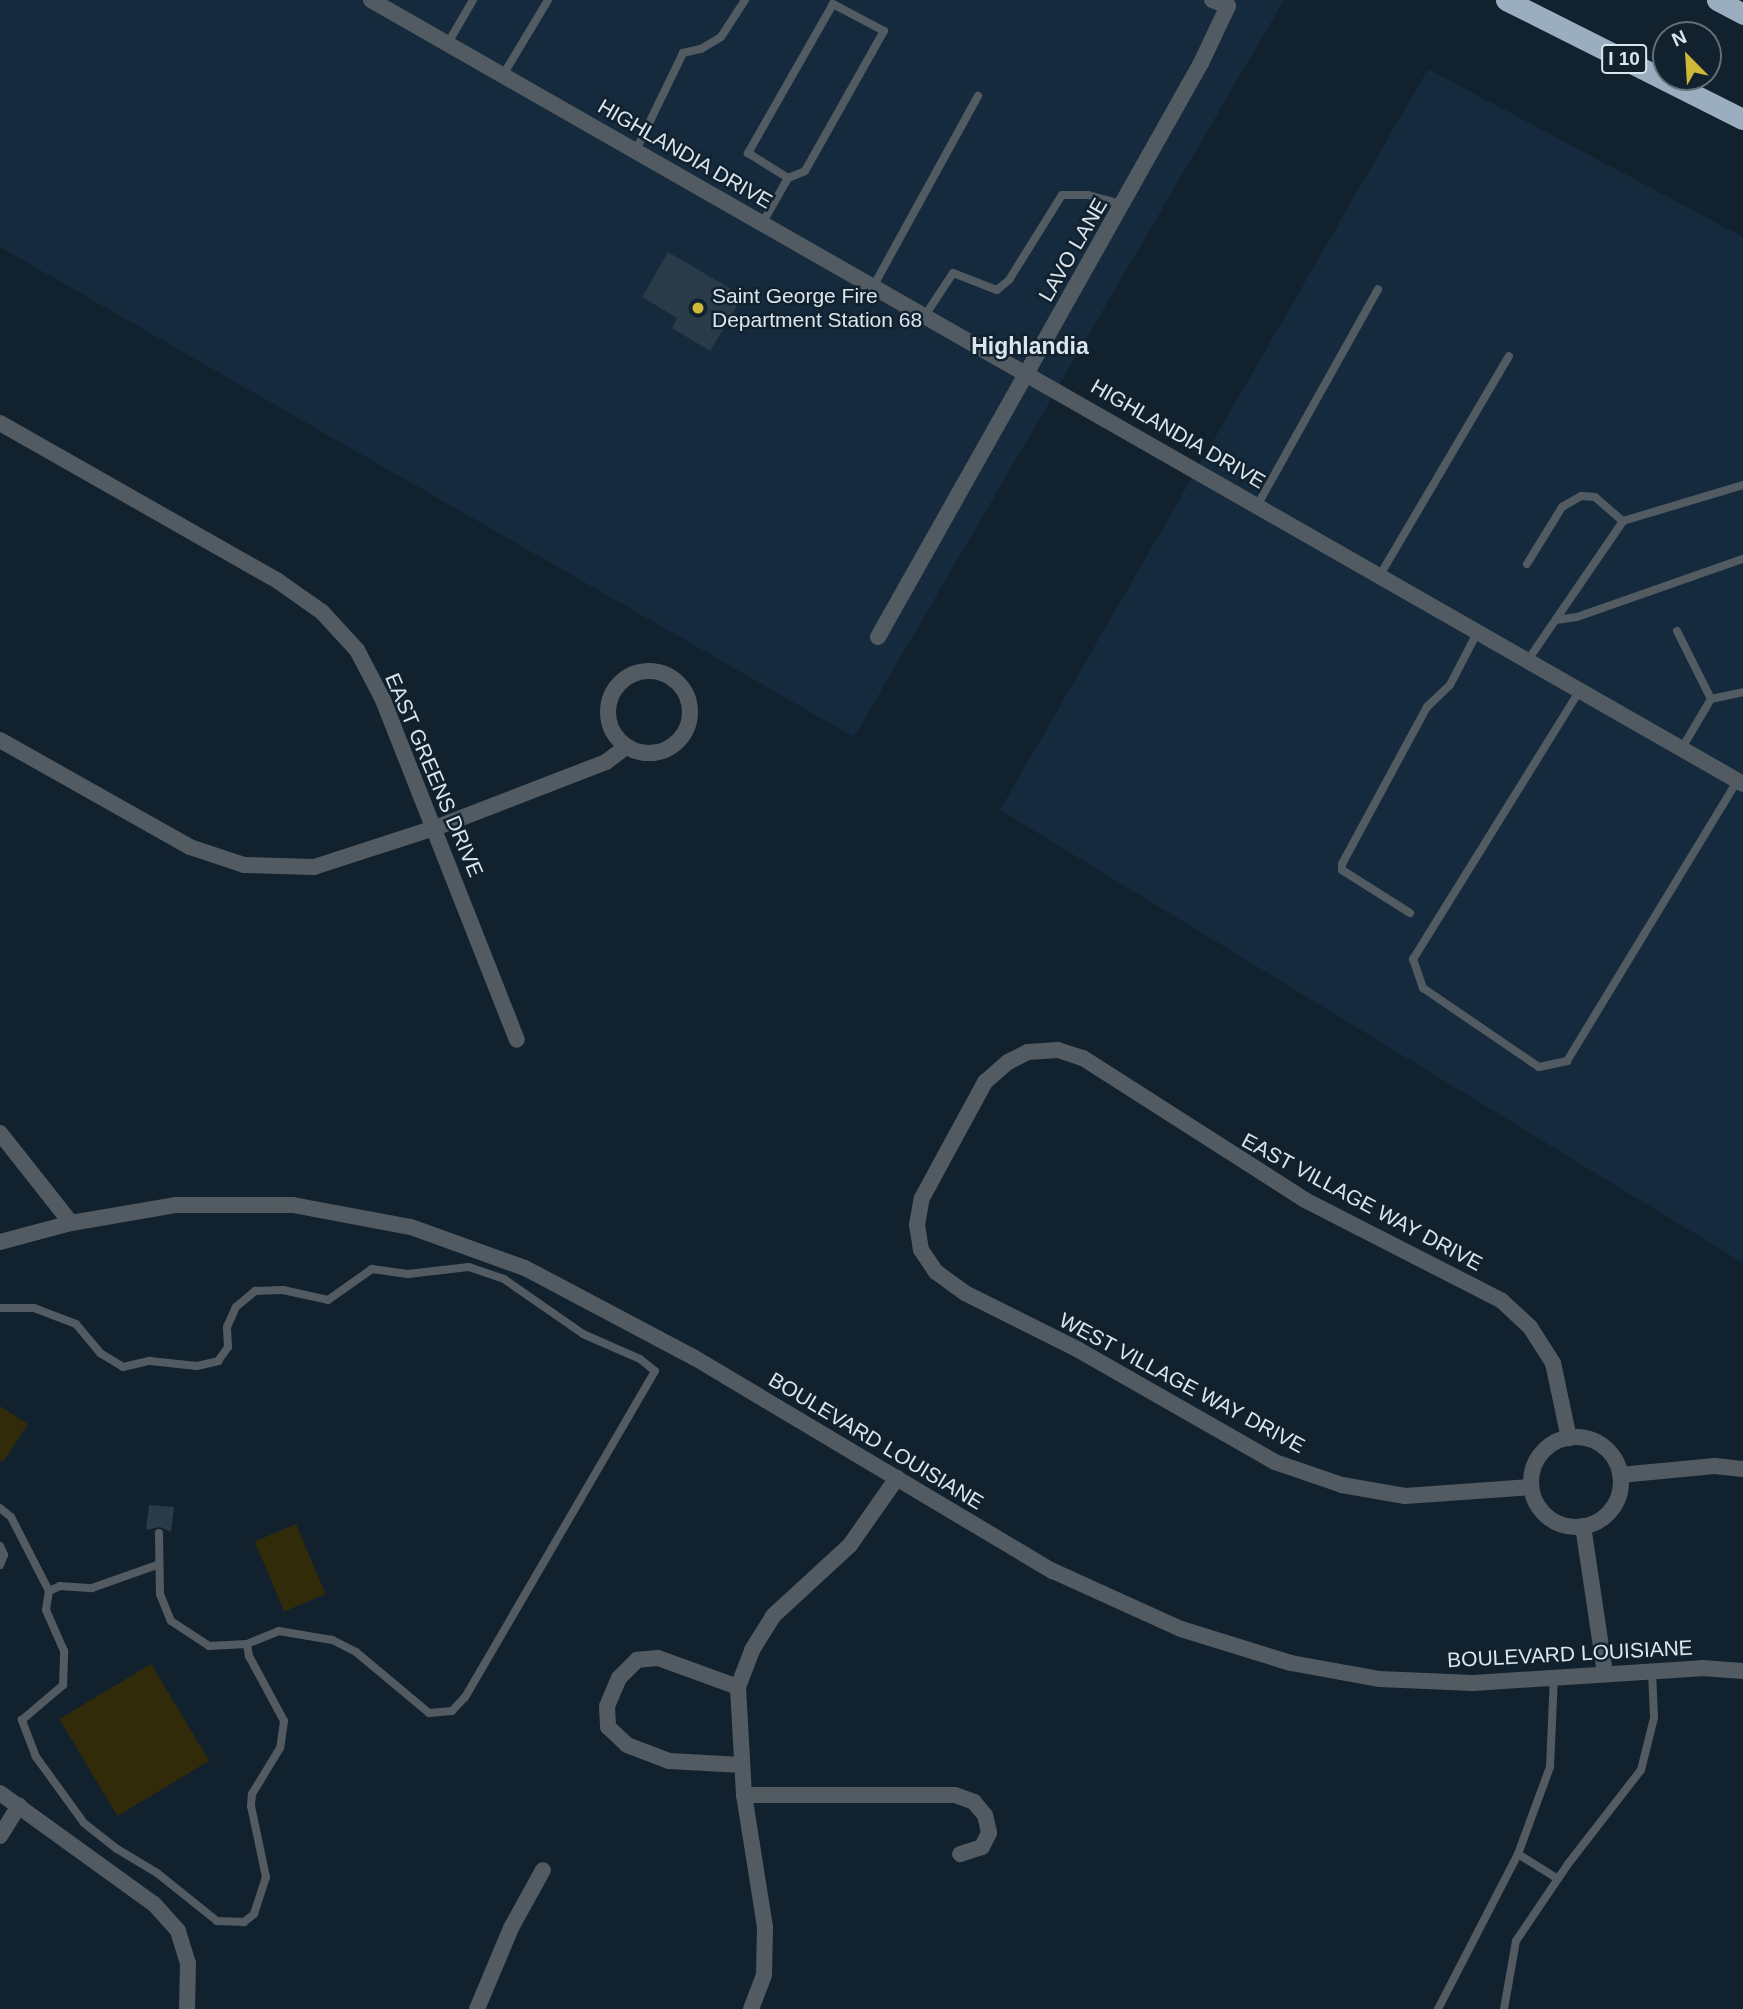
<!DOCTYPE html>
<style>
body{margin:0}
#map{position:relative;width:1743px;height:2009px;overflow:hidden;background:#11212e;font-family:Helvetica,sans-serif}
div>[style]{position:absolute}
.built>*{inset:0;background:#152b3d}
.green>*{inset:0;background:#322b09;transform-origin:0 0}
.building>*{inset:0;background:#293a49}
.service>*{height:8px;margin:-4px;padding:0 4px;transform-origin:4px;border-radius:4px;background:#535b62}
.minor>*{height:16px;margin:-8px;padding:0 8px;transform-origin:8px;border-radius:8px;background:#535b62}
.minor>.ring{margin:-8px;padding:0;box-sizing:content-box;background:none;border:16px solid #535b62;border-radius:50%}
.motorway>*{height:21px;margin:-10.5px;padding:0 10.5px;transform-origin:10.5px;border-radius:10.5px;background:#9aaec0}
.dots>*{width:19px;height:19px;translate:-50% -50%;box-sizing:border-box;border:4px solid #11212e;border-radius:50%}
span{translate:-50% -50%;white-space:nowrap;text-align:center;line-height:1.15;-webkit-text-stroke:5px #11212e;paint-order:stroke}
.shield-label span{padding:2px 5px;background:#11212e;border:2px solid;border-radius:5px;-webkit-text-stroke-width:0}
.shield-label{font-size:19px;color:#dae5ee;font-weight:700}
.street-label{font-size:21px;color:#dae5ee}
.poi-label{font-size:21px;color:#dae5ee}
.left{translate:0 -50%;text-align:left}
.neighbourhood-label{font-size:23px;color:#dae5ee;font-weight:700}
.north{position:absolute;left:1652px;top:21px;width:70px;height:70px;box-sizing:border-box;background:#11212e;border:2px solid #616f7b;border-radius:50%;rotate:336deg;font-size:19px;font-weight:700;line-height:28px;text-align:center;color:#dae5ee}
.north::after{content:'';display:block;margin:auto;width:24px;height:32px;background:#cfb837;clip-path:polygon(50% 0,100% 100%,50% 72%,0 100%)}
</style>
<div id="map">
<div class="built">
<div style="clip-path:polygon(0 0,1284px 0,854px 737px,0 247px)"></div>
<div style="clip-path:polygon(1428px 69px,1743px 237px,1743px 1263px,1000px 810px)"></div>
</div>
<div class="green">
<div style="clip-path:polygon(0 1406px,28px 1424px,3px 1462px,0 1460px)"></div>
<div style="left:296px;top:1524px;width:76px;height:45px;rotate:67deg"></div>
<div style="left:151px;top:1664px;width:113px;height:107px;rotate:59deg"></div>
</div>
<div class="building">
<div style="clip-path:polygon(668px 252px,743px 296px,710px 351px,672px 328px,677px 318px,642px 297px)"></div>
<div style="clip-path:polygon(149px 1505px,174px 1507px,171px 1532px,160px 1527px,146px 1530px)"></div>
</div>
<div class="service">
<div style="left:448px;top:43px;width:50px;rotate:-59.8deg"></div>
<div style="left:503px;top:75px;width:87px;rotate:-59deg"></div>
<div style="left:636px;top:150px;width:108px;rotate:-64.1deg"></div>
<div style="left:683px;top:53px;width:18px;rotate:-13deg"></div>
<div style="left:701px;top:49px;width:23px;rotate:-31deg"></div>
<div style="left:721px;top:37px;width:44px;rotate:-57deg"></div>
<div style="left:763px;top:222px;width:51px;rotate:-60.4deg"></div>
<div style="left:788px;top:178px;width:18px;rotate:-22deg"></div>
<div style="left:805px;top:171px;width:161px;rotate:-60.6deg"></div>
<div style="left:884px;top:31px;width:58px;rotate:-152.1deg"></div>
<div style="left:833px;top:4px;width:172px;rotate:119.7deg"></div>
<div style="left:748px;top:153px;width:47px;rotate:32deg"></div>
<div style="left:874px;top:285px;width:216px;rotate:-61.2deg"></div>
<div style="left:926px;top:314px;width:49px;rotate:-56.6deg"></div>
<div style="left:953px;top:273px;width:47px;rotate:21.1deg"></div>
<div style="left:997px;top:290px;width:16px;rotate:-40deg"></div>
<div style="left:1009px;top:280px;width:100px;rotate:-58.1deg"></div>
<div style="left:1062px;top:195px;width:26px"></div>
<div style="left:1088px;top:195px;width:35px;rotate:15deg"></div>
<div style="left:1258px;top:504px;width:246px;rotate:-60.8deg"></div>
<div style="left:1527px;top:564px;width:67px;rotate:-58.4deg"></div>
<div style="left:1562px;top:507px;width:22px;rotate:-30deg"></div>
<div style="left:1581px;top:496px;width:14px;rotate:4deg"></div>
<div style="left:1595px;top:497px;width:37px;rotate:41deg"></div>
<div style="left:1380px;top:575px;width:254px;rotate:-59.5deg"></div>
<div style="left:1556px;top:620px;width:21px;rotate:-8deg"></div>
<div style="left:1577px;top:617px;width:176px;rotate:-19.3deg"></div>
<div style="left:1677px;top:631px;width:76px;rotate:63.4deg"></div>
<div style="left:1711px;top:699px;width:57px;rotate:120.6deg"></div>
<div style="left:1528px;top:660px;width:168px;rotate:-55.6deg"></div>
<div style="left:1623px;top:521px;width:125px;rotate:-16.7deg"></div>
<div style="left:1580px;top:690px;width:317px;rotate:121.8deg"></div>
<div style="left:1413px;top:959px;width:31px;rotate:71deg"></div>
<div style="left:1423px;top:988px;width:140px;rotate:34.3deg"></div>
<div style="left:1539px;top:1067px;width:29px;rotate:-12deg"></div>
<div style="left:1567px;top:1061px;width:328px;rotate:-58.7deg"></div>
<div style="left:1711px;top:699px;width:33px;rotate:-12deg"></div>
<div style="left:1410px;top:913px;width:80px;rotate:-147.7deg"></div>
<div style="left:1342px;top:870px;width:6px;rotate:-90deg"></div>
<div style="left:1342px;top:864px;width:179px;rotate:-61.6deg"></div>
<div style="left:1427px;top:707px;width:32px;rotate:-44deg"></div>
<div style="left:1450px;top:685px;width:61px;rotate:-62.6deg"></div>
<div style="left:0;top:1308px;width:34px"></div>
<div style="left:34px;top:1308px;width:45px;rotate:20.9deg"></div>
<div style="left:76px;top:1324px;width:38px;rotate:50deg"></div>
<div style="left:100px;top:1353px;width:27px;rotate:31deg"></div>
<div style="left:123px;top:1367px;width:28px;rotate:-13deg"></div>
<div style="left:150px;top:1361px;width:47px;rotate:6.1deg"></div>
<div style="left:197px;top:1366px;width:22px;rotate:-13deg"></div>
<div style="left:218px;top:1361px;width:17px;rotate:-54deg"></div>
<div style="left:228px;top:1347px;width:20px;rotate:-93deg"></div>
<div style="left:227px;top:1327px;width:22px;rotate:-66deg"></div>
<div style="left:236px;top:1307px;width:25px;rotate:-40deg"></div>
<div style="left:255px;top:1291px;width:28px;rotate:-2deg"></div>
<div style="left:283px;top:1290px;width:46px;rotate:12.5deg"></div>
<div style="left:328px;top:1300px;width:54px;rotate:-35.2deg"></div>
<div style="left:372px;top:1269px;width:36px;rotate:8deg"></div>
<div style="left:408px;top:1274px;width:61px;rotate:-6.5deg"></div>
<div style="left:469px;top:1267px;width:37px;rotate:19deg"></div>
<div style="left:504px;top:1279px;width:96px;rotate:34.8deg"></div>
<div style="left:583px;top:1334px;width:62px;rotate:23.7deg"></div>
<div style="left:640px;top:1359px;width:19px;rotate:39deg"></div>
<div style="left:655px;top:1371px;width:377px;rotate:120.2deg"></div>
<div style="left:465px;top:1697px;width:19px;rotate:133deg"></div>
<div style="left:452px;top:1711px;width:23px;rotate:175deg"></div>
<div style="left:429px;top:1713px;width:95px;rotate:-140.1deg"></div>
<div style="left:356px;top:1652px;width:27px;rotate:-153deg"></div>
<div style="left:332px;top:1640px;width:54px;rotate:-170.4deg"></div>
<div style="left:279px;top:1631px;width:35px;rotate:158deg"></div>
<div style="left:247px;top:1644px;width:12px;rotate:81deg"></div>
<div style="left:249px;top:1656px;width:74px;rotate:61.7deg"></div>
<div style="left:284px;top:1721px;width:27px;rotate:98deg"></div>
<div style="left:280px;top:1748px;width:54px;rotate:121.3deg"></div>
<div style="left:252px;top:1794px;width:12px;rotate:95deg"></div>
<div style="left:251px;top:1806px;width:73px;rotate:78.1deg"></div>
<div style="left:266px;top:1877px;width:39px;rotate:108deg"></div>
<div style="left:254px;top:1914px;width:13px;rotate:141deg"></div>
<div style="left:244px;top:1922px;width:27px;rotate:-178deg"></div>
<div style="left:217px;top:1921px;width:77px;rotate:-141.3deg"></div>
<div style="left:157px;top:1873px;width:47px;rotate:-149deg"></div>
<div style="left:117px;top:1849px;width:42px;rotate:-141.8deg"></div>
<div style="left:84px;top:1823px;width:82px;rotate:-126deg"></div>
<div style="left:36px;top:1757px;width:40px;rotate:-111deg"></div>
<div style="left:22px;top:1720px;width:54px;rotate:-40.5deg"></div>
<div style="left:63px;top:1685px;width:34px;rotate:-88deg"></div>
<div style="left:64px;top:1651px;width:45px;rotate:-113.7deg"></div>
<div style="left:46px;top:1610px;width:19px;rotate:-81deg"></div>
<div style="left:49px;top:1591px;width:83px;rotate:-117.2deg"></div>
<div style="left:11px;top:1517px;width:14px;rotate:-141deg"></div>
<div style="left:159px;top:1533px;width:61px;rotate:89.1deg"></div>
<div style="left:160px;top:1594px;width:29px;rotate:68deg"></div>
<div style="left:171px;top:1621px;width:45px;rotate:33.3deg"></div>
<div style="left:209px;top:1646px;width:38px;rotate:-3deg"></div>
<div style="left:0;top:1546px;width:10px;rotate:66deg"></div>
<div style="left:4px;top:1555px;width:11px;rotate:112deg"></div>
<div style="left:49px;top:1591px;width:12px;rotate:-24deg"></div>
<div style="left:60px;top:1586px;width:32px;rotate:4deg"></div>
<div style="left:92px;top:1588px;width:69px;rotate:-19.5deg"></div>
<div style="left:1518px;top:1854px;width:47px;rotate:32deg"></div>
<div style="left:1438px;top:2009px;width:174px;rotate:-62.7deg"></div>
<div style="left:1518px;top:1854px;width:93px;rotate:-69.8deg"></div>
<div style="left:1550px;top:1767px;width:90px;rotate:-87.5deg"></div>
<div style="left:1504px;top:2009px;width:69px;rotate:-80deg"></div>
<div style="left:1516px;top:1941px;width:93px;rotate:-56deg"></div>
<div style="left:1568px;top:1864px;width:119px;rotate:-52.2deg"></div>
<div style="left:1641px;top:1770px;width:54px;rotate:-76deg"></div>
<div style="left:1654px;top:1718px;width:47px;rotate:-92.4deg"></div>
</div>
<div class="minor">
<div style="left:371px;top:0;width:1580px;rotate:29.74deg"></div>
<div style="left:0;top:423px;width:320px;rotate:29.6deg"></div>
<div style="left:278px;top:581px;width:54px;rotate:35.2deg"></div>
<div style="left:322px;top:612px;width:52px;rotate:47.4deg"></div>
<div style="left:357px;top:650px;width:56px;rotate:62.5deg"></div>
<div style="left:383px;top:700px;width:365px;rotate:68.5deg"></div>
<div style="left:878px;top:637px;width:659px;rotate:-60.63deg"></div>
<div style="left:1201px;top:63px;width:63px;rotate:-64.7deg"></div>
<div style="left:1228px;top:6px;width:17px;rotate:-159deg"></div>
<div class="ring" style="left:608px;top:671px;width:66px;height:66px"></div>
<div style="left:0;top:740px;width:218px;rotate:29.4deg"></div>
<div style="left:190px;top:847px;width:57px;rotate:18.4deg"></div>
<div style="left:244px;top:865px;width:70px;rotate:1.6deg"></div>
<div style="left:314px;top:867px;width:127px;rotate:-17.9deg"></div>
<div style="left:435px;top:828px;width:183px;rotate:-21.1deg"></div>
<div style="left:606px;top:762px;width:26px;rotate:-37deg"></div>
<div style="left:0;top:1133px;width:115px;rotate:51.7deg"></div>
<div style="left:0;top:1242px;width:73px;rotate:-15deg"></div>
<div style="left:71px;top:1223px;width:107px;rotate:-9.7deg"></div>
<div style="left:176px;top:1205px;width:117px"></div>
<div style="left:293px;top:1205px;width:120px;rotate:10.6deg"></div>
<div style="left:411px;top:1227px;width:121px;rotate:19.8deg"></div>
<div style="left:525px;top:1268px;width:192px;rotate:27.9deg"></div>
<div style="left:695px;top:1358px;width:417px;rotate:30.8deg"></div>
<div style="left:1053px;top:1571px;width:141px;rotate:24.4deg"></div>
<div style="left:1181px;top:1629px;width:115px;rotate:17.2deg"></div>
<div style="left:1291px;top:1663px;width:89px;rotate:10.3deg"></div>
<div style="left:1379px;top:1679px;width:94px;rotate:2.4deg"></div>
<div style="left:1473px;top:1683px;width:229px;rotate:-3.7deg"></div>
<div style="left:1702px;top:1668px;width:41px;rotate:4.2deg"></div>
<div class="ring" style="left:1531px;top:1437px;width:74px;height:74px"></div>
<div style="left:1620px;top:1475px;width:95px;rotate:-5.4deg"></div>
<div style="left:1715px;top:1466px;width:28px;rotate:6deg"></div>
<div style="left:1531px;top:1487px;width:126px;rotate:175.9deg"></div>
<div style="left:1405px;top:1496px;width:64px;rotate:-170.1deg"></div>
<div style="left:1342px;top:1485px;width:71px;rotate:-161.1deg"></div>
<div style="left:1275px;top:1462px;width:228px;rotate:-150.3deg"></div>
<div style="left:1077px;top:1349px;width:125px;rotate:-153.4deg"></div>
<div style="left:965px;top:1293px;width:36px;rotate:-144deg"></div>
<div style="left:936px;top:1272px;width:27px;rotate:-124deg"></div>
<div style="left:921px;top:1250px;width:25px;rotate:-99deg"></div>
<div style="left:917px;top:1225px;width:27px;rotate:-80deg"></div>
<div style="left:922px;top:1198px;width:132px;rotate:-61.5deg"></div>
<div style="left:985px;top:1082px;width:30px;rotate:-41deg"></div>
<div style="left:1008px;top:1062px;width:22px;rotate:-27deg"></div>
<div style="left:1028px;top:1052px;width:30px;rotate:-4deg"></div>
<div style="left:1058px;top:1050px;width:26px;rotate:18deg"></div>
<div style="left:1083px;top:1058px;width:264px;rotate:32.6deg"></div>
<div style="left:1305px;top:1200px;width:221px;rotate:27.1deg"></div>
<div style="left:1502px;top:1301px;width:38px;rotate:43deg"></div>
<div style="left:1530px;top:1327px;width:43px;rotate:57.4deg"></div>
<div style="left:1553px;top:1363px;width:77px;rotate:78deg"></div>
<div style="left:1583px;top:1526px;width:150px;rotate:81.5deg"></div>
<div style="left:738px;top:1687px;width:85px;rotate:-160.1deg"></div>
<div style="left:658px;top:1658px;width:21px;rotate:175deg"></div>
<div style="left:637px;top:1660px;width:25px;rotate:135deg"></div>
<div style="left:619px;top:1678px;width:30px;rotate:113deg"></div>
<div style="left:607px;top:1706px;width:21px;rotate:87deg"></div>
<div style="left:608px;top:1727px;width:26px;rotate:43deg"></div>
<div style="left:627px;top:1745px;width:45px;rotate:20.9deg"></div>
<div style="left:669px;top:1761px;width:73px;rotate:3.1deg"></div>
<div style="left:0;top:1793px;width:190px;rotate:35.8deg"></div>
<div style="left:154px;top:1904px;width:36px;rotate:48deg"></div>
<div style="left:178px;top:1931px;width:34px;rotate:73deg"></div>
<div style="left:188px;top:1963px;width:46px;rotate:91.2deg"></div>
<div style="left:744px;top:1795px;width:211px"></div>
<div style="left:955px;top:1795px;width:20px;rotate:20deg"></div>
<div style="left:974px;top:1802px;width:17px;rotate:50deg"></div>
<div style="left:985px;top:1815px;width:18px;rotate:77deg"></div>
<div style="left:989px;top:1833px;width:16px;rotate:117deg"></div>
<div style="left:982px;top:1847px;width:23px;rotate:162deg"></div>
<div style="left:0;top:1836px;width:36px;rotate:-58deg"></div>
<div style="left:477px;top:2009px;width:88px;rotate:-67.2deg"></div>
<div style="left:511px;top:1928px;width:66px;rotate:-61.1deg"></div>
<div style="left:751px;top:2009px;width:36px;rotate:-69deg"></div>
<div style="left:764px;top:1975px;width:48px;rotate:-88.8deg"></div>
<div style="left:765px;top:1927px;width:134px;rotate:-99deg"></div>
<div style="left:744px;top:1795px;width:108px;rotate:-93.2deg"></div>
<div style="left:738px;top:1687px;width:40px;rotate:-69deg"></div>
<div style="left:752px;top:1650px;width:40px;rotate:-58deg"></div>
<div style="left:773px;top:1616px;width:105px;rotate:-42.7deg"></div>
<div style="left:850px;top:1545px;width:82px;rotate:-55deg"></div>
</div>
<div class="motorway">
<div style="left:1506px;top:0;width:265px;rotate:26.7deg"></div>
<div style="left:1717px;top:0;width:30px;rotate:28deg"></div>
</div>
<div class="dots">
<div style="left:698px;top:308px;background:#cfb837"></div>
</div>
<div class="shield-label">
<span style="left:1624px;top:59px">I 10</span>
</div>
<div class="street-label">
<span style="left:685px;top:154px;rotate:30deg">HIGHLANDIA DRIVE</span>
<span style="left:1073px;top:250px;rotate:-60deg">LAVO LANE</span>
<span style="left:1178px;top:434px;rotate:30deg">HIGHLANDIA DRIVE</span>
<span style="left:434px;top:775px;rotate:67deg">EAST GREENS DRIVE</span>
<span style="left:1362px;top:1202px;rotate:28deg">EAST VILLAGE WAY DRIVE</span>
<span style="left:1182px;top:1383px;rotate:28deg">WEST VILLAGE WAY DRIVE</span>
<span style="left:876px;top:1441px;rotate:31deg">BOULEVARD LOUISIANE</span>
<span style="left:1570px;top:1654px;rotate:-3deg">BOULEVARD LOUISIANE</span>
</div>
<div class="poi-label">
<span class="left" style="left:712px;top:308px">Saint George Fire<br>Department Station 68</span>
</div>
<div class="neighbourhood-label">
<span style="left:1030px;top:346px">Highlandia</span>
</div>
<div class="north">N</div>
</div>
